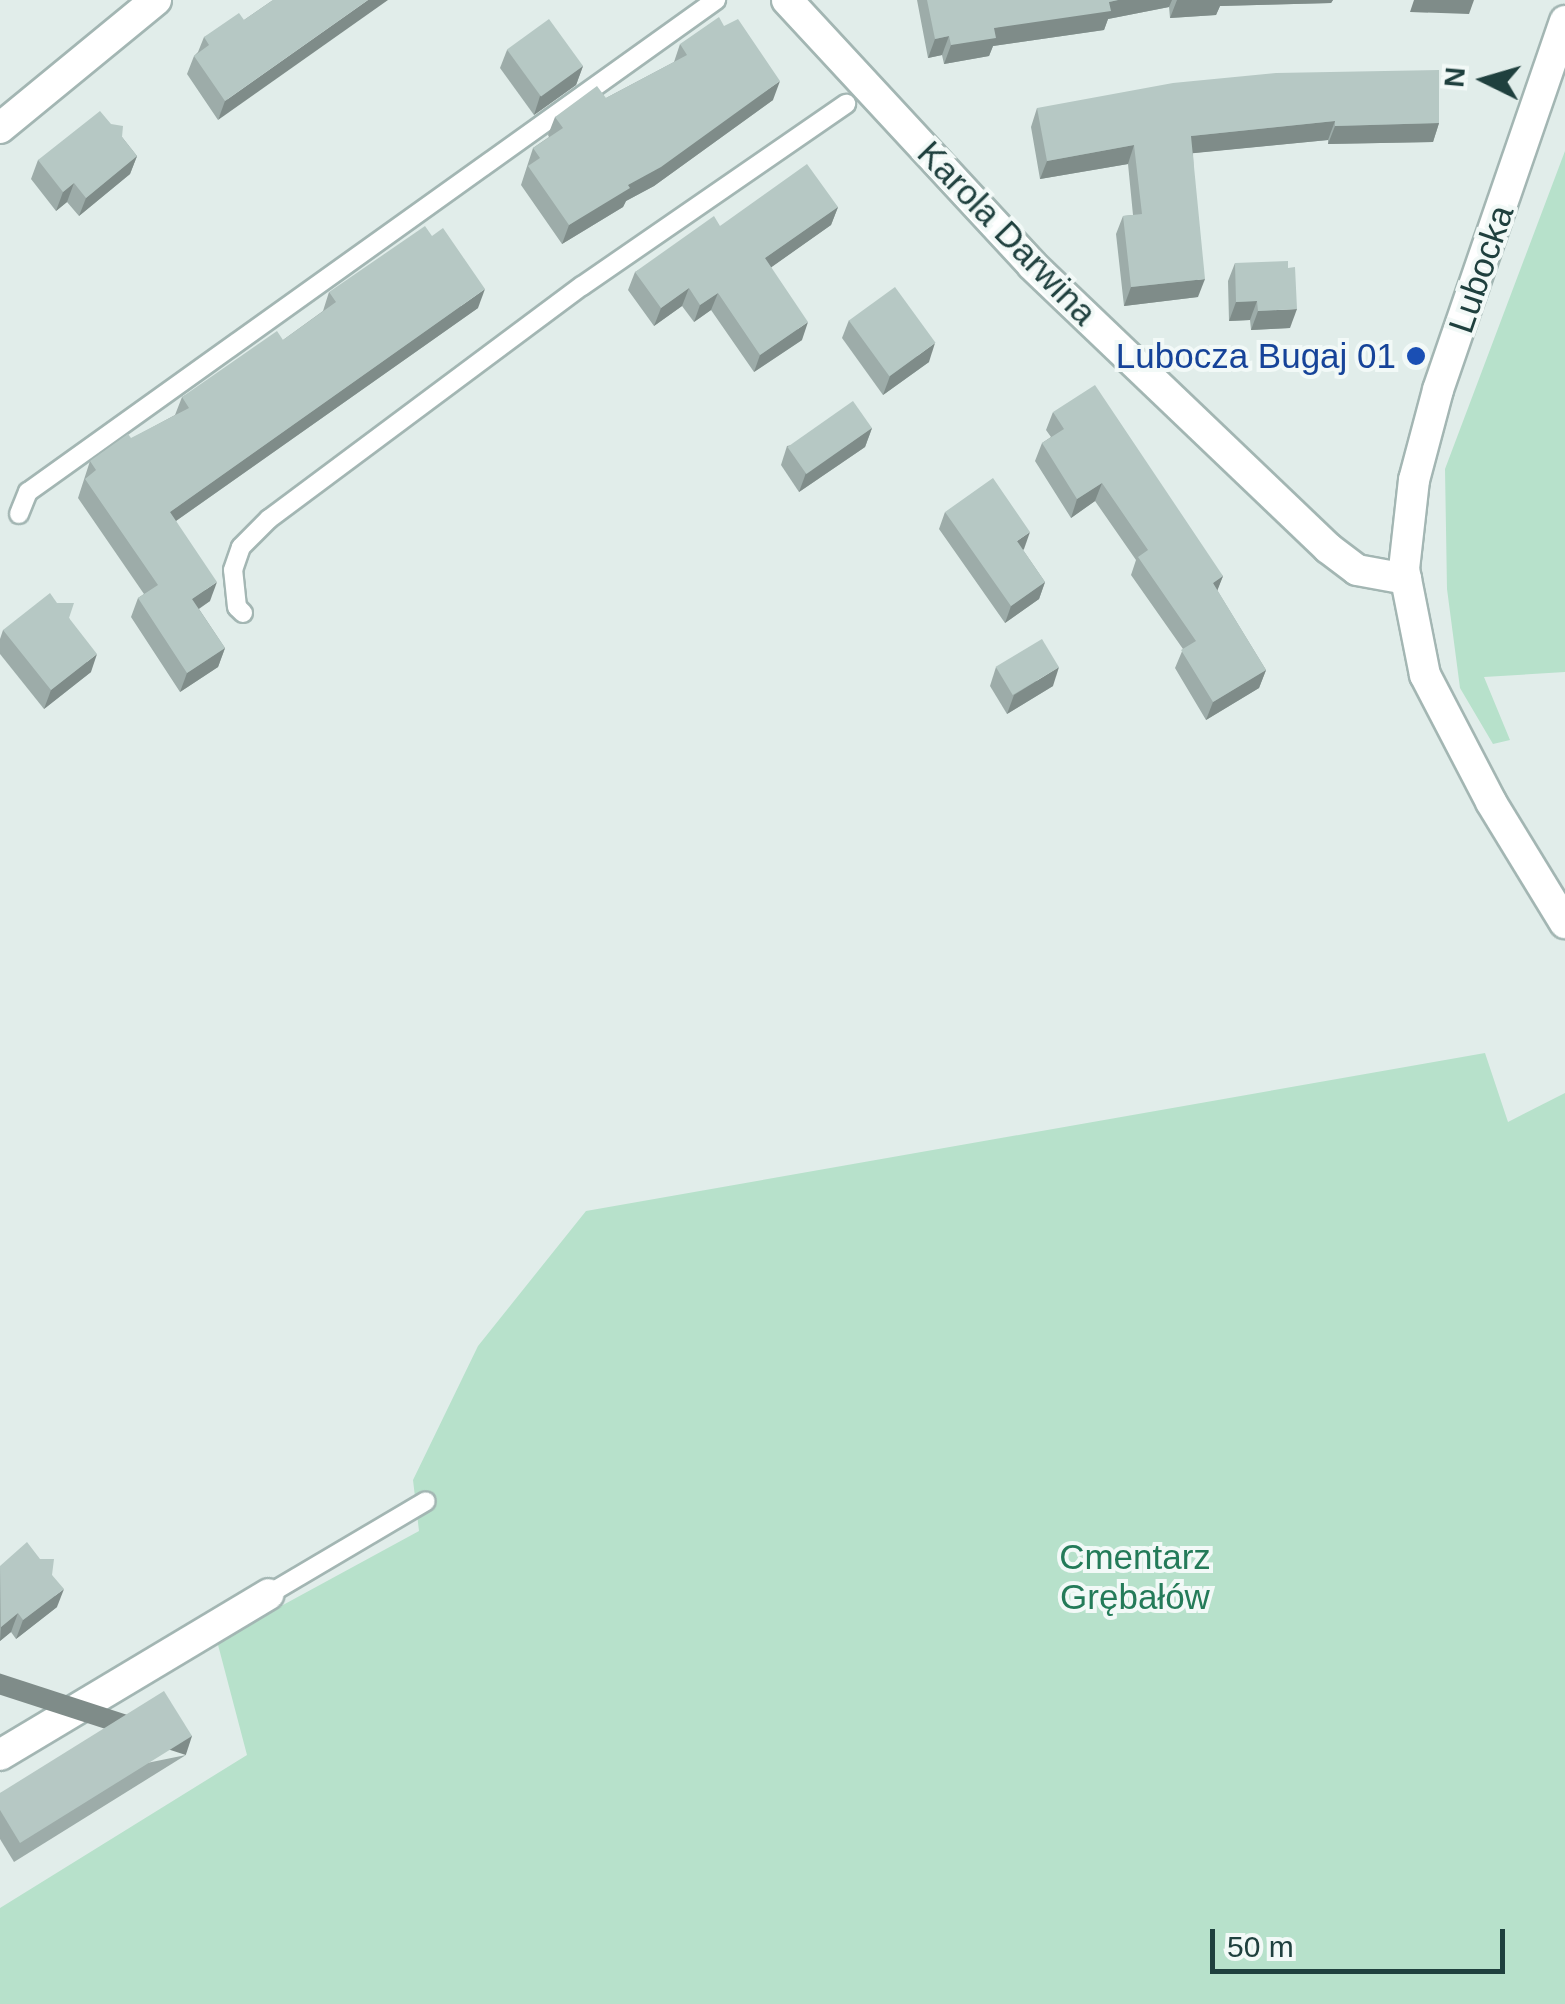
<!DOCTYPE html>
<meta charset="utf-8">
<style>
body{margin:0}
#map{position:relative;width:1565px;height:2004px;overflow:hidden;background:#e1edea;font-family:Helvetica,sans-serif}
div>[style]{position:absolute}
.green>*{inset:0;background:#b7e1cb}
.roads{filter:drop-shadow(2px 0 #a3b6b3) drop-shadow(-2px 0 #a3b6b3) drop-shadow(0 2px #a3b6b3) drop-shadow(0 -2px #a3b6b3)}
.lane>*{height:18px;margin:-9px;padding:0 9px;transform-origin:9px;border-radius:9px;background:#fff}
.street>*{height:30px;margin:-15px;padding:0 15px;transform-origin:15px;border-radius:15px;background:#fff}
.secondary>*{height:30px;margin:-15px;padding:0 15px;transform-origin:15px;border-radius:15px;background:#fff}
.wall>*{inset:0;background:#9daca9}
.shaded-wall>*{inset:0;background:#7f8c89;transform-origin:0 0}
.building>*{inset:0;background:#b6c8c4;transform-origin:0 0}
.dots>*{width:28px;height:28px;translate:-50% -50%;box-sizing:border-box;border:5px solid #f2f9f7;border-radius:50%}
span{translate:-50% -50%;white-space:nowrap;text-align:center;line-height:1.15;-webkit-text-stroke:8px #f2f9f7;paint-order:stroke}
.street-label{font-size:35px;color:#1f403e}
.transit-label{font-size:35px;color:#164399}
.right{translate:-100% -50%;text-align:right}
.park-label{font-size:35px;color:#247b59}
.north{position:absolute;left:1435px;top:30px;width:100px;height:100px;-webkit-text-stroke:8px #f2f9f7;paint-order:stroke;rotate:275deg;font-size:28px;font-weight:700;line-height:40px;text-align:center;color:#1f403e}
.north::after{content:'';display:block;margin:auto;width:35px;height:45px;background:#1f403e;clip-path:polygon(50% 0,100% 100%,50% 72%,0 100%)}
.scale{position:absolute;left:1210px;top:1929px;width:295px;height:45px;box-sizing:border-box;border:5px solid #1f403e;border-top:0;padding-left:12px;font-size:30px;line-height:35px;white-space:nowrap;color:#1f403e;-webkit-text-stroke:8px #f2f9f7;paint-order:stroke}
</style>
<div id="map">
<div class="green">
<div style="clip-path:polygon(1565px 151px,1565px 672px,1484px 677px,1510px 740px,1493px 744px,1460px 688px,1447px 589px,1445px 469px)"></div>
<div style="clip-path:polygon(1485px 1053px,1508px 1122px,1565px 1093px,1565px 2004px,0 2004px,0 1908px,247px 1755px,217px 1641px,419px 1531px,413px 1480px,478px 1346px,586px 1211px)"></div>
</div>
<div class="roads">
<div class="lane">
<div style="left:19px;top:514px;width:24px;rotate:-68deg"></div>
<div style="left:28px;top:492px;width:846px;rotate:-35.57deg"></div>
<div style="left:243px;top:613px;width:8px;rotate:-135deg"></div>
<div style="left:237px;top:607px;width:37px;rotate:-96deg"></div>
<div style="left:233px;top:570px;width:24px;rotate:-71deg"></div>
<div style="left:241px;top:547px;width:40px;rotate:-45deg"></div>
<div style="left:269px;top:519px;width:390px;rotate:-36.7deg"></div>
<div style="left:582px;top:286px;width:321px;rotate:-34.6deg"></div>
<div style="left:269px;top:1594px;width:182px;rotate:-30.6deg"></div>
</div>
<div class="street">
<div style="left:787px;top:0;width:361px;rotate:47.2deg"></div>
<div style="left:1032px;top:265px;width:410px;rotate:43.7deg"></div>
<div style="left:1328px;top:548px;width:36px;rotate:37deg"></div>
<div style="left:1357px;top:570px;width:50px;rotate:10.4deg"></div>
<div style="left:0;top:128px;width:202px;rotate:-39.4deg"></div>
<div style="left:0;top:1755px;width:313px;rotate:-30.9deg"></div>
</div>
<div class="secondary">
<div style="left:1565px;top:21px;width:390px;rotate:109deg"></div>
<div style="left:1438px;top:390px;width:93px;rotate:104.9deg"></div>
<div style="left:1414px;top:480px;width:90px;rotate:96.4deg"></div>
<div style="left:1404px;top:569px;width:108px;rotate:78.8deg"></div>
<div style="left:1425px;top:675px;width:143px;rotate:62.5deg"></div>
<div style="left:1491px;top:802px;width:142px;rotate:58.6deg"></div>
</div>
</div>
<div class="wall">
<div style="clip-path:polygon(273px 0,218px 120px,187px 74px,194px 56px,198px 52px,204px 37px,244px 20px)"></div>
<div style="clip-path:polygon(917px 0,1333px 0,1331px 3px,1220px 6px,1216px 15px,1170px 18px,1169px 7px,1108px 19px,1104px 30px,993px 46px,989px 56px,944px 64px,942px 55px,928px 58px)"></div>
<div style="clip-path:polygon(680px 44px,773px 100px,654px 186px,626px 201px,623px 207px,562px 244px,521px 185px,533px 148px,549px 137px,548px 135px,555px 117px,606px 98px,674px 62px)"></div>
<div style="clip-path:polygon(507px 50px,583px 66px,576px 85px,534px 115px,500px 68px)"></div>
<div style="clip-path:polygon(1037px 108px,1439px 123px,1433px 142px,1328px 144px,1328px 140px,1193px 153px,1198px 297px,1124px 306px,1116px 234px,1123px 216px,1133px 215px,1128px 164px,1040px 179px,1031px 127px)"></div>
<div style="clip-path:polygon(122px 137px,137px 156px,130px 174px,79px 216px,67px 202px,56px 211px,31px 179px,38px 160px)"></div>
<div style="clip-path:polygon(838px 207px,831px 225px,771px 267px,802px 340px,754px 372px,711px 310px,694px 322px,682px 306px,654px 326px,628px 290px,635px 272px,720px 226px)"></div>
<div style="clip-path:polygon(1235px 263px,1290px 328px,1251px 330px,1250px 320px,1229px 321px,1228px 281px)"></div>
<div style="clip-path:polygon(329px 292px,478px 308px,176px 521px,210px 601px,199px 609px,225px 648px,218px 667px,180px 692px,131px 617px,138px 598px,144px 594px,78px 498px,90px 461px,175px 415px,182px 397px,283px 340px,323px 311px)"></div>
<div style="clip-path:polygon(849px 320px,929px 362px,883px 395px,842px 338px)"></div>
<div style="clip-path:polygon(1053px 412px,1223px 576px,1217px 590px,1266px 670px,1259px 688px,1206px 720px,1175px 668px,1183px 649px,1131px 575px,1136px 560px,1095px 501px,1071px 518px,1035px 461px,1042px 443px,1051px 437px,1046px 430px)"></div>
<div style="clip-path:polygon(872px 428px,865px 447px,799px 492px,781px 465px,787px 446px)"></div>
<div style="clip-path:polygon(945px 512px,1024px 549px,1023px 550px,1045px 582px,1039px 599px,1005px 623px,939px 529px)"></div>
<div style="clip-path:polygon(69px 618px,91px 672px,44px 709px,0 654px,0 639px,3px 630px)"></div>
<div style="clip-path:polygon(996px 667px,1053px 686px,1007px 714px,990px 686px)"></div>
<div style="clip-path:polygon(0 1566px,52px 1575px,57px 1607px,16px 1639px,11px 1632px,0 1641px)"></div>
<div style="clip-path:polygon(186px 1755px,14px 1862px,0 1839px,0 1793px)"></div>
</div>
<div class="shaded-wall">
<div style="clip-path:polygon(368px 0,388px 0,218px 120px,225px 101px)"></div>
<div style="clip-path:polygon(1118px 0,1172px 0,1169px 7px,1108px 19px,1104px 30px,993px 46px,989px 56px,944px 64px,951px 45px,994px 28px)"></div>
<div style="clip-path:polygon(1177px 0,1333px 0,1331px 3px,1220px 6px,1216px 15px,1170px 18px)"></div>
<div style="clip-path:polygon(1414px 0,1474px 0,1469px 14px,1410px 12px)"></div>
<div style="clip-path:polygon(949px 36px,942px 55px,928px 58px,935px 39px)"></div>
<div style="clip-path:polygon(583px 66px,576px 85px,534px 115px,540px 96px)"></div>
<div style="clip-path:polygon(780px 81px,773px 100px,654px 186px,626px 201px,623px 207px,562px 244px,569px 225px)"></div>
<div style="clip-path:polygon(1335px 121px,1328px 140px,1185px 154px,1191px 136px)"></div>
<div style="clip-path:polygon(1439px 123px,1433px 142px,1328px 144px,1335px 126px)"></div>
<div style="clip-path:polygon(1134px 145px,1128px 164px,1040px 179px,1047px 161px)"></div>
<div style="clip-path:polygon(137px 156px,130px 174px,79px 216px,86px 198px)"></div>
<div style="clip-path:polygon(74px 183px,67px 202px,56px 211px,63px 192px)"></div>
<div style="clip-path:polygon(838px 207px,831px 225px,759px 276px,765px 258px)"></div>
<div style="clip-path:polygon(1205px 279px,1198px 297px,1124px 306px,1131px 287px)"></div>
<div style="clip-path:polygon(689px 288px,682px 306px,654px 326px,661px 308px)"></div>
<div style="clip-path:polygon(485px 289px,478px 308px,163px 530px,170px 512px)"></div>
<div style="clip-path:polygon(718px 293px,711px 310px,694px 322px,700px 305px)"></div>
<div style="clip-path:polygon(1257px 301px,1250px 320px,1229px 321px,1236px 302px)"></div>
<div style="clip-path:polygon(1297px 309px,1290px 328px,1251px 330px,1258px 311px)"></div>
<div style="clip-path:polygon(808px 322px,802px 340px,754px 372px,760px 355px)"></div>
<div style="clip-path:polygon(935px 343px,929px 362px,883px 395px,890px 376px)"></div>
<div style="clip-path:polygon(872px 428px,865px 447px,799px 492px,806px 473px)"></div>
<div style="clip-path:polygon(1102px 483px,1095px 501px,1071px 518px,1077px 499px)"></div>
<div style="clip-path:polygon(1030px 532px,1024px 549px,1011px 558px,1017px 541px)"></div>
<div style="clip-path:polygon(1223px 576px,1216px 594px,1213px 583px)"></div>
<div style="clip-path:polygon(217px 582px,210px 601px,185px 618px,192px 599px)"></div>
<div style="clip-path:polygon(1045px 582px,1039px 599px,1005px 623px,1011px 606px)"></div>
<div style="clip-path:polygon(225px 648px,218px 667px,180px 692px,187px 673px)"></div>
<div style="clip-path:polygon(97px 654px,91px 672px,44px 709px,51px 690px)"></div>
<div style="clip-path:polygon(1059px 667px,1053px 686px,1007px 714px,1014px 695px)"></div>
<div style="clip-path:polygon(1266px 670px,1259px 688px,1206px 720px,1213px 702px)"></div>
<div style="clip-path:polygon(64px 1589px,57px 1607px,16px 1639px,23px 1620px)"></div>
<div style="clip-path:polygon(18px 1613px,11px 1632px,0 1641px,1px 1627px)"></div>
<div style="left:192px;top:1736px;width:20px;height:203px;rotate:108deg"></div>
</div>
<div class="building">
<div style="clip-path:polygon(273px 0,368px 0,225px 101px,194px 56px,209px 45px,204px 37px,239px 13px,244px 20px)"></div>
<div style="clip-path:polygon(927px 0,1118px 0,1109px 2px,1111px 11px,994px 28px,996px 38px,951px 45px,949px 36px,935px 39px)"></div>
<div style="clip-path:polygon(719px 17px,724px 26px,738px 19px,780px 81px,661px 167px,628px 185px,630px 188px,569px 225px,528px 166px,540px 158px,533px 148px,563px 128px,555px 117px,597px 86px,606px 98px,687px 55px,680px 44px)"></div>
<div style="left:549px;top:19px;width:58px;height:52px;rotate:54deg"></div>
<div style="clip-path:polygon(1439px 70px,1439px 123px,1335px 126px,1335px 121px,1191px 136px,1205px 279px,1131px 287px,1123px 216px,1142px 214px,1134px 145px,1047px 161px,1037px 108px,1173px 83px,1276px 73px)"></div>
<div style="clip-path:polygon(100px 111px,111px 124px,123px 126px,122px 137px,137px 156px,86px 198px,74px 183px,63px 192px,38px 160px)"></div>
<div style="clip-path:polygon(807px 164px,838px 207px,765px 258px,808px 322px,760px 355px,718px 293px,700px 305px,689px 288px,661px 308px,635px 272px,714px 216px,720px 226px)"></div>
<div style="clip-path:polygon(425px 226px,432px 236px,443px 228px,485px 289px,170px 512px,217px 582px,192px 599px,225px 648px,187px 673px,138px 598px,158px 585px,85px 479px,96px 470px,90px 461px,128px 434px,131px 438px,189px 408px,182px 397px,277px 331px,283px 340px,336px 302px,329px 292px)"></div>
<div style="clip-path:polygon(1288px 261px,1288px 268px,1295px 267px,1297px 309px,1258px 311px,1257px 301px,1236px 302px,1235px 263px)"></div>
<div style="left:895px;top:287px;width:69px;height:57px;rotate:54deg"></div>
<div style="clip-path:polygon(1095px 385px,1223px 576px,1213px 583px,1266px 670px,1213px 702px,1181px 650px,1196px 641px,1138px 557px,1148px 550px,1102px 483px,1077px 499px,1042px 443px,1064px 429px,1053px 412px)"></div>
<div style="left:853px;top:401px;width:33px;height:80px;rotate:55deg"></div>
<div style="clip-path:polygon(993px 478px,1030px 532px,1017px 541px,1045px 582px,1011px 606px,945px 512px)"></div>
<div style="clip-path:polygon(50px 593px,57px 603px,74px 603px,69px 618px,97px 654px,51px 690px,3px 630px)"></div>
<div style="left:1042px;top:639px;width:33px;height:54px;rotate:59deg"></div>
<div style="clip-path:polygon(27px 1542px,40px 1559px,54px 1559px,52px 1575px,64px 1589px,23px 1620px,18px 1613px,1px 1627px,0 1566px)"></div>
<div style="clip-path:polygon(164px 1691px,192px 1736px,20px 1843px,0 1810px,0 1793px)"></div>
</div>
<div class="dots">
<div style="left:1416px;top:356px;background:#1a4fb4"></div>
</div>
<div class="street-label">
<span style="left:1007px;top:233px;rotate:46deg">Karola Darwina</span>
<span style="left:1481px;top:269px;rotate:-71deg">Lubocka</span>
</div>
<div class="transit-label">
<span class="right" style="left:1396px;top:356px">Lubocza Bugaj 01</span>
</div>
<div class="park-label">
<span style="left:1135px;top:1577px">Cmentarz<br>Grębałów</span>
</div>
<div class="north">N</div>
<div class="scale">50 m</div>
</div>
